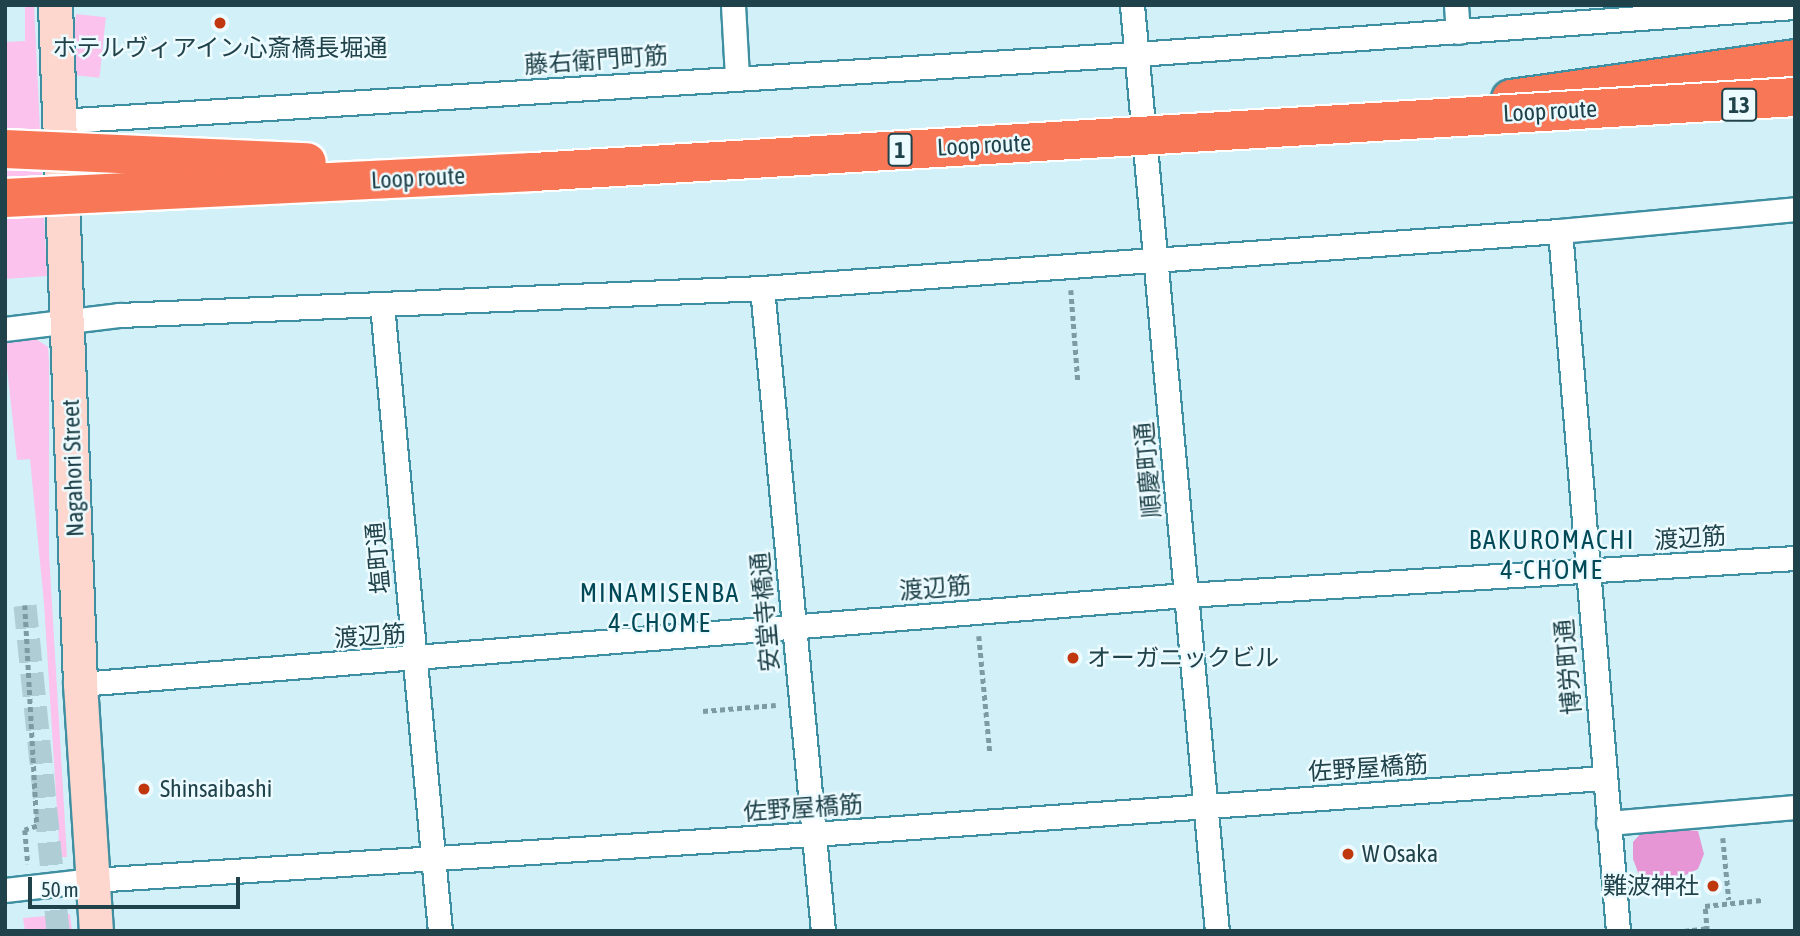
<!DOCTYPE html>
<meta charset="utf-8">
<style>
body{margin:0}
#map{position:relative;width:1800px;height:936px;overflow:hidden;background:#d2f0f8;font-family:"Asap Condensed","Noto Sans JP",sans-serif}
div>[style]{position:absolute}
.green>*{inset:0;background:#fac2ec;transform-origin:0 0}
.forest>*{inset:0;background:#e796d5}
.street-tunnel>*{height:23px;margin-top:-11.5px;transform-origin:0;background:repeating-linear-gradient(90deg,#aecdd5 0 23px,transparent 0 34px)}
.path>*{height:4.5px;margin-top:-2.25px;transform-origin:0;background:repeating-linear-gradient(90deg,#7c9ca4 0 5px,transparent 0 8.5px)}
.roads{filter:drop-shadow(2px 0 #3e8fa1) drop-shadow(-2px 0 #3e8fa1) drop-shadow(0 2px #3e8fa1) drop-shadow(0 -2px #3e8fa1)}
.street>*{height:23px;margin:-11.5px;padding:0 11.5px;transform-origin:11.5px;border-radius:11.5px;background:#fff}
.secondary>*{height:33px;margin:-16.5px;padding:0 16.5px;transform-origin:16.5px;border-radius:16.5px;background:#fdd6cd}
.highway>*{height:38px;margin:-19px;padding:0 19px;transform-origin:19px;border-radius:19px;background:#f87757}
.bridges{filter:drop-shadow(2px 0 #fff) drop-shadow(-2px 0 #fff) drop-shadow(0 2px #fff) drop-shadow(0 -2px #fff)}
.highway-bridge>*{height:38px;margin:-19px;padding:0 19px;transform-origin:19px;border-radius:19px;background:#f87757}
.dots>*{width:19px;height:19px;translate:-50% -50%;box-sizing:border-box;border:4px solid #ecfbff;border-radius:50%}
span{translate:-50% -50%;white-space:nowrap;text-align:center;line-height:1.15;-webkit-text-stroke:5px #ecfbff;paint-order:stroke}
.shield-label span{padding:2px 5px;background:#ecfbff;border:2px solid;border-radius:5px;-webkit-text-stroke-width:0}
.shield-label{font-size:23px;color:#20424a;font-weight:700}
.poi-label{font-size:24px;color:#20424a}
.left{translate:0 -50%;text-align:left}
.right{translate:-100% -50%;text-align:right}
.street-label{font-size:24px;color:#20424a}
.neighbourhood-label{font-size:26px;color:#014957;letter-spacing:2px}
.frame{position:absolute;inset:0;border:7px solid #20424a;pointer-events:none}
.scale{position:absolute;left:28px;top:877px;width:212px;height:32px;box-sizing:border-box;border:4px solid #20424a;border-top:0;padding-left:9px;font-size:21px;line-height:24px;white-space:nowrap;color:#20424a;-webkit-text-stroke:5px #ecfbff;paint-order:stroke}
</style>
<div id="map">
<div class="green">
<div style="clip-path:polygon(25px 5px,34px 5px,47px 276px,5px 279px,5px 42px,25px 41px)"></div>
<div style="left:76px;top:14px;width:30px;height:61px;rotate:6deg"></div>
<div style="clip-path:polygon(36px 339px,48px 347px,49px 362px,49px 554px,67px 857px,60px 857px,44px 603px,30px 459px,17px 460px,5px 349px,5px 342px)"></div>
<div style="clip-path:polygon(70px 914px,72px 931px,25px 931px,23px 918px)"></div>
</div>
<div class="forest">
<div style="clip-path:polygon(1665px 828px,1698px 831px,1704px 854px,1698px 869px,1681px 877px,1656px 880px,1639px 875px,1633px 859px,1633px 842px,1643px 831px)"></div>
</div>
<div class="street-tunnel">
<div style="left:25px;top:605px;width:328px;rotate:84.2deg"></div>
</div>
<div class="path">
<div style="left:1071px;top:290px;width:91px;rotate:85.6deg"></div>
<div style="left:25px;top:605px;width:221px;rotate:86.9deg"></div>
<div style="left:37px;top:826px;width:13px;rotate:162deg"></div>
<div style="left:25px;top:830px;width:34px;rotate:85deg"></div>
<div style="left:979px;top:636px;width:118px;rotate:84.6deg"></div>
<div style="left:703px;top:711px;width:73px;rotate:-4.7deg"></div>
<div style="left:1723px;top:838px;width:62px;rotate:84.5deg"></div>
<div style="left:1684px;top:931px;width:23px;rotate:-7deg"></div>
<div style="left:1707px;top:931px;width:25px;rotate:-95deg"></div>
<div style="left:1705px;top:906px;width:57px;rotate:-6deg"></div>
</div>
<div class="roads">
<div class="street">
<div style="left:733px;top:5px;width:72px;rotate:86.8deg"></div>
<div style="left:1132px;top:5px;width:930px;rotate:84.76deg"></div>
<div style="left:1456px;top:5px;width:27px;rotate:86deg"></div>
<div style="left:59px;top:121px;width:1080px;rotate:-3.56deg"></div>
<div style="left:1137px;top:54px;width:660px;rotate:-4.09deg"></div>
<div style="left:1560px;top:231px;width:702px;rotate:85.26deg"></div>
<div style="left:762px;top:288px;width:646px;rotate:84.58deg"></div>
<div style="left:382px;top:305px;width:629px;rotate:84.71deg"></div>
<div style="left:5px;top:329px;width:115px;rotate:-7deg"></div>
<div style="left:119px;top:315px;width:644px;rotate:-2.4deg"></div>
<div style="left:762px;top:288px;width:800px;rotate:-4.09deg"></div>
<div style="left:1560px;top:231px;width:236px;rotate:-5.3deg"></div>
<div style="left:80px;top:684px;width:1109px;rotate:-4.6deg"></div>
<div style="left:1185px;top:595px;width:611px;rotate:-3.47deg"></div>
<div style="left:1608px;top:823px;width:188px;rotate:-4.9deg"></div>
<div style="left:5px;top:890px;width:88px;rotate:-6.6deg"></div>
<div style="left:92px;top:880px;width:722px;rotate:-3.65deg"></div>
<div style="left:813px;top:834px;width:793px;rotate:-4.05deg"></div>
</div>
<div class="secondary">
<div style="left:55px;top:5px;width:679px;rotate:87.89deg"></div>
<div style="left:80px;top:684px;width:248px;rotate:86.3deg"></div>
</div>
<div class="highway">
<div style="left:1511px;top:99px;width:287px;rotate:-8deg"></div>
</div>
</div>
<div class="bridges">
<div class="highway-bridge">
<div style="left:5px;top:149px;width:302px;rotate:2.5deg"></div>
<div style="left:5px;top:198px;width:529px;rotate:-2.82deg"></div>
<div style="left:533px;top:172px;width:1264px;rotate:-3.4deg"></div>
</div>
</div>
<div class="dots">
<div style="left:220px;top:23px;background:#c0370e"></div>
<div style="left:1073px;top:658px;background:#c0370e"></div>
<div style="left:144px;top:789px;background:#c0370e"></div>
<div style="left:1348px;top:854px;background:#c0370e"></div>
<div style="left:1713px;top:886px;background:#c0370e"></div>
</div>
<div class="shield-label">
<span style="left:1739px;top:105px">13</span>
<span style="left:900px;top:150px">1</span>
</div>
<div class="poi-label">
<span style="left:220px;top:48px">ホテルヴィアイン心斎橋長堀通</span>
<span class="left" style="left:1087px;top:658px">オーガニックビル</span>
<span class="left" style="left:160px;top:789px">Shinsaibashi</span>
<span class="left" style="left:1362px;top:854px">W Osaka</span>
<span class="right" style="left:1699px;top:886px">難波神社</span>
</div>
<div class="street-label">
<span style="left:596px;top:60px;rotate:-4deg">藤右衛門町筋</span>
<span style="left:1550px;top:111px;rotate:-3deg">Loop route</span>
<span style="left:984px;top:145px;rotate:-3deg">Loop route</span>
<span style="left:418px;top:178px;rotate:-3deg">Loop route</span>
<span style="left:73px;top:468px;rotate:-92deg">Nagahori Street</span>
<span style="left:1148px;top:470px;rotate:-95deg">順慶町通</span>
<span style="left:1690px;top:538px;rotate:-4deg">渡辺筋</span>
<span style="left:378px;top:558px;rotate:-95deg">塩町通</span>
<span style="left:935px;top:588px;rotate:-5deg">渡辺筋</span>
<span style="left:765px;top:612px;rotate:-95deg">安堂寺橋通</span>
<span style="left:370px;top:636px;rotate:-4deg">渡辺筋</span>
<span style="left:1568px;top:667px;rotate:-95deg">博労町通</span>
<span style="left:1368px;top:768px;rotate:-4deg">佐野屋橋筋</span>
<span style="left:803px;top:808px;rotate:-4deg">佐野屋橋筋</span>
</div>
<div class="neighbourhood-label">
<span style="left:1552px;top:556px">BAKUROMACHI<br>4-CHOME</span>
<span style="left:660px;top:609px">MINAMISENBA<br>4-CHOME</span>
</div>
<div class="frame"></div>
<div class="scale">50 m</div>
</div>
